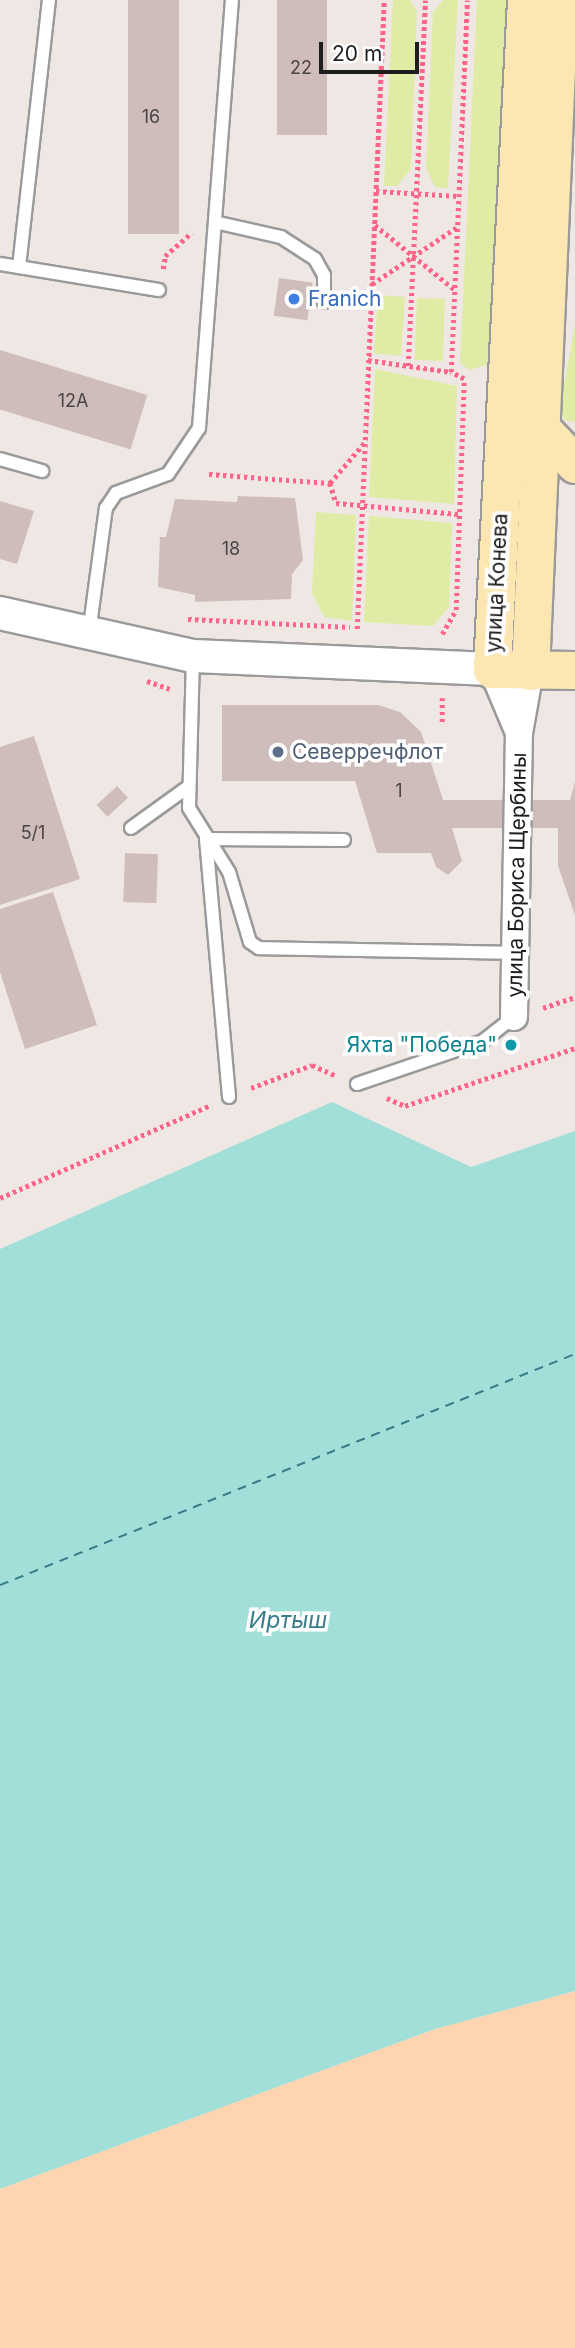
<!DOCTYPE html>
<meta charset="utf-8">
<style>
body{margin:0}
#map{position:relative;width:575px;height:2348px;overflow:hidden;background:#efe7e3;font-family:Inter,sans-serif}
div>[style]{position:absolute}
.grass>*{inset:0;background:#e0eca6;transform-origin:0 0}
.sand>*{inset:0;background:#ffd4b1}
.water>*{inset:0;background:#a1dfd8}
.ferry>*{height:2px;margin-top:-1px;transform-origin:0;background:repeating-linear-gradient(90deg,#387c89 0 9px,transparent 0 16px)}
.building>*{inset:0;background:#cfbdbc;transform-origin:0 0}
.path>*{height:4.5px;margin-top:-2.25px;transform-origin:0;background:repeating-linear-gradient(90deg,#ff6489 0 3.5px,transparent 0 7px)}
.roads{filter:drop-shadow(2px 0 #9a9a9a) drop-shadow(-2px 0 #9a9a9a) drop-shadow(0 2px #9a9a9a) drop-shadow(0 -2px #9a9a9a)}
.service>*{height:12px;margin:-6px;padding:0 6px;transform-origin:6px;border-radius:6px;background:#fff}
.minor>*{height:26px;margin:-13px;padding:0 13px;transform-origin:13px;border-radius:13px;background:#fff}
.tertiary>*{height:32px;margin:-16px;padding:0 16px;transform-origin:16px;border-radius:16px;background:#fff}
.secondary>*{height:37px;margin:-18.5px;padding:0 18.5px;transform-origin:18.5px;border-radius:18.5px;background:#fce7b3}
.dots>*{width:19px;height:19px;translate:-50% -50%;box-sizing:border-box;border:4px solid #fff;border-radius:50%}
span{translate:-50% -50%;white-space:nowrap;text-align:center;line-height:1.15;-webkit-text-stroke:7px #fff;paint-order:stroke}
.number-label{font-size:18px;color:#4a4545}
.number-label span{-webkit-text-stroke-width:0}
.shop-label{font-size:21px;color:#366cbe}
.left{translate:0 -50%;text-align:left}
.street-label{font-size:21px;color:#1d1d1d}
.service-label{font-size:21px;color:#4e5e75}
.culture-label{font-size:21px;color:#0d838f}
.right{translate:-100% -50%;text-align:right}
.water-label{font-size:23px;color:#387c89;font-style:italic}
.scale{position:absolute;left:319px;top:42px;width:100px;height:32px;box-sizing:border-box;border:4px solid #1d1d1d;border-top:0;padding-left:9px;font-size:21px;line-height:24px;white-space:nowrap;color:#1d1d1d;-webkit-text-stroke:5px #fff;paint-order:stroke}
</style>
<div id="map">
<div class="grass">
<div style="clip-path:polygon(393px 0,410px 0,417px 11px,411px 169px,397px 186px,384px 186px)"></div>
<div style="clip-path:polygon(443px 0,458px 0,448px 188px,435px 187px,426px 168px,433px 12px)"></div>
<div style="clip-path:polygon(477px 0,508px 0,490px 364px,469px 370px,460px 363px)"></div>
<div style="left:378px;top:295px;width:27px;height:59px;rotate:4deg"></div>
<div style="left:417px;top:298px;width:28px;height:62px;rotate:2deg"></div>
<div style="clip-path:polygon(575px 325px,575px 422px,564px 420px,560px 405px)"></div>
<div style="clip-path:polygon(375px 369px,457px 386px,454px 504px,369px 497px)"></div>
<div style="clip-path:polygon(316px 512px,356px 515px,352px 621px,324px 617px,312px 593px)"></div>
<div style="clip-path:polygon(369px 516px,452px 523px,449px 607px,433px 626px,364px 622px)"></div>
</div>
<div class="sand">
<div style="clip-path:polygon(575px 1991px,575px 2348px,0 2348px,0 2189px,435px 2029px)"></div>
</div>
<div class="water">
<div style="clip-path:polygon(332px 1102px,471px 1167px,575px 1131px,575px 1991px,435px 2029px,0 2189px,0 1249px)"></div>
</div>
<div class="ferry">
<div style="left:0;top:1585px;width:620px;rotate:-21.89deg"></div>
</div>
<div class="building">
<div style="left:128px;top:0;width:51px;height:234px"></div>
<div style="left:277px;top:0;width:50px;height:135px"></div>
<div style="left:279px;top:278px;width:34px;height:38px;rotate:8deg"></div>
<div style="left:0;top:350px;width:154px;height:57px;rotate:17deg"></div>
<div style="clip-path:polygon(238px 496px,295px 498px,303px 560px,292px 574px,291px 599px,195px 602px,195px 595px,158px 587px,160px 537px,166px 537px,175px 499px,237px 502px)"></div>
<div style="clip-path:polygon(0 501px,34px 511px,17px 564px,0 559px)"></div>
<div style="clip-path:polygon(222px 705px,378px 705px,400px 712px,421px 732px,443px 800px,570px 800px,575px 782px,575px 915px,558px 866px,558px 828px,452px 828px,462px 861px,448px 875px,436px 867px,431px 853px,377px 853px,355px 781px,222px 781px)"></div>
<div style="clip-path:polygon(34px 736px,80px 879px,0 905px,0 747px)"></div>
<div style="left:117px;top:786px;width:16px;height:28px;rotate:47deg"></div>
<div style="left:125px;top:853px;width:33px;height:49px;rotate:2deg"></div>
<div style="clip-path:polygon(53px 892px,97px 1025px,25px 1049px,0 972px,0 909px)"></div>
</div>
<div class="path">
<div style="left:376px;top:191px;width:82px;rotate:3.5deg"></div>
<div style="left:375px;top:225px;width:102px;rotate:39deg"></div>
<div style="left:163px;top:269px;width:13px;rotate:-81deg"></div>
<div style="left:165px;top:256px;width:35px;rotate:-41deg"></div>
<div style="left:372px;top:284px;width:102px;rotate:-33.8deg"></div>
<div style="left:368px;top:360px;width:84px;rotate:8.2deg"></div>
<div style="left:408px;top:366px;width:366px;rotate:-87.3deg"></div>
<div style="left:209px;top:474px;width:121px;rotate:4.3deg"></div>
<div style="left:330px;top:483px;width:21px;rotate:73deg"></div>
<div style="left:336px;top:503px;width:123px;rotate:5.1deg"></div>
<div style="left:330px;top:483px;width:54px;rotate:-49.5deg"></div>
<div style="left:188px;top:619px;width:162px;rotate:2.8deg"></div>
<div style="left:357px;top:629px;width:630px;rotate:-87.54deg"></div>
<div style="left:442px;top:634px;width:28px;rotate:-60deg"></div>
<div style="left:456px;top:610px;width:231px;rotate:-88deg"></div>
<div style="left:464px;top:379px;width:15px;rotate:-152deg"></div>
<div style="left:451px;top:372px;width:372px;rotate:-87.5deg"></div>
<div style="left:147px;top:681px;width:24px;rotate:19deg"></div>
<div style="left:442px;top:722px;width:24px;rotate:-90deg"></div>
<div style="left:543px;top:1008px;width:34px;rotate:-19deg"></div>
<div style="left:251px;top:1088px;width:65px;rotate:-20.7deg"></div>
<div style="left:312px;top:1065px;width:27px;rotate:24deg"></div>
<div style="left:387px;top:1098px;width:20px;rotate:24deg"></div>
<div style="left:405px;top:1106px;width:180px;rotate:-18.8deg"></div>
<div style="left:0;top:1198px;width:231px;rotate:-23.8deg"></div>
</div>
<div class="roads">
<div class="service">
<div style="left:219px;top:223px;width:64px;rotate:12.7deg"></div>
<div style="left:281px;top:237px;width:40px;rotate:32.9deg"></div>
<div style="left:315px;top:259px;width:18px;rotate:61deg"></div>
<div style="left:324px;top:275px;width:27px;rotate:90deg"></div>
<div style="left:0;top:264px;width:161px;rotate:9.3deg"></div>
<div style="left:19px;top:267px;width:269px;rotate:-83.6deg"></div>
<div style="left:0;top:459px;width:44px;rotate:15.9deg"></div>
<div style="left:89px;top:633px;width:126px;rotate:-82.3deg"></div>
<div style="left:106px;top:508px;width:18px;rotate:-56deg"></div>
<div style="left:116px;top:493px;width:55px;rotate:-20.1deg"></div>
<div style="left:168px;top:474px;width:55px;rotate:-56deg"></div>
<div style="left:199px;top:428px;width:429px;rotate:-85.6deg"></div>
<div style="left:193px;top:656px;width:152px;rotate:91.5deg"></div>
<div style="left:189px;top:808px;width:75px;rotate:58deg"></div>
<div style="left:229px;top:872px;width:73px;rotate:73.3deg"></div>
<div style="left:250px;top:942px;width:11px;rotate:34deg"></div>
<div style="left:259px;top:948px;width:256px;rotate:1.1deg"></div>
<div style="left:131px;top:828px;width:70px;rotate:-35.7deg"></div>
<div style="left:206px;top:839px;width:259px;rotate:84.9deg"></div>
<div style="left:206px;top:839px;width:138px;rotate:0.4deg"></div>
<div style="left:357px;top:1084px;width:133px;rotate:-18.8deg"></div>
<div style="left:483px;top:1041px;width:39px;rotate:-38deg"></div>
</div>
<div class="minor">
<div style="left:492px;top:669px;width:69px;rotate:67.1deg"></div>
<div style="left:514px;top:1017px;width:284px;rotate:-89deg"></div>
<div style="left:519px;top:733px;width:63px;rotate:-79.9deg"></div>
</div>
<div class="tertiary">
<div style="left:0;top:613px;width:198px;rotate:12.6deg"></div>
<div style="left:193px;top:656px;width:299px;rotate:2.5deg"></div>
</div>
<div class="secondary">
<div style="left:526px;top:0;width:670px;rotate:92.91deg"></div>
<div style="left:492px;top:669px;width:83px;rotate:0.7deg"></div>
<div style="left:540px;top:427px;width:51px;rotate:46.6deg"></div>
<div style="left:530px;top:671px;width:672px;rotate:-87.53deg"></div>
</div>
</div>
<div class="dots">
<div style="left:294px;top:299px;background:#3f7fe0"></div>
<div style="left:278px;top:752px;background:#5c6f8a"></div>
<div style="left:511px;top:1045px;background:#0f9aa8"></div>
</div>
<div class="number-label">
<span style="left:301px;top:68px">22</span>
<span style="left:151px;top:117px">16</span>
<span style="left:73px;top:401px">12А</span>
<span style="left:231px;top:549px">18</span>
<span style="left:399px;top:791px">1</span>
<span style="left:33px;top:833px">5/1</span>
</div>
<div class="shop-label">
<span class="left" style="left:308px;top:299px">Franich</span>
</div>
<div class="street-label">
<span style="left:497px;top:583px;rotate:-87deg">улица Конева</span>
<span style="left:517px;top:875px;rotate:-89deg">улица Бориса Щербины</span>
</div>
<div class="service-label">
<span class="left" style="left:292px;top:752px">Северречфлот</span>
</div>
<div class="culture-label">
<span class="right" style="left:497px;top:1045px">Яхта "Победа"</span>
</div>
<div class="water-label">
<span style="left:288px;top:1620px">Иртыш</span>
</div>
<div class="scale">20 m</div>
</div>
